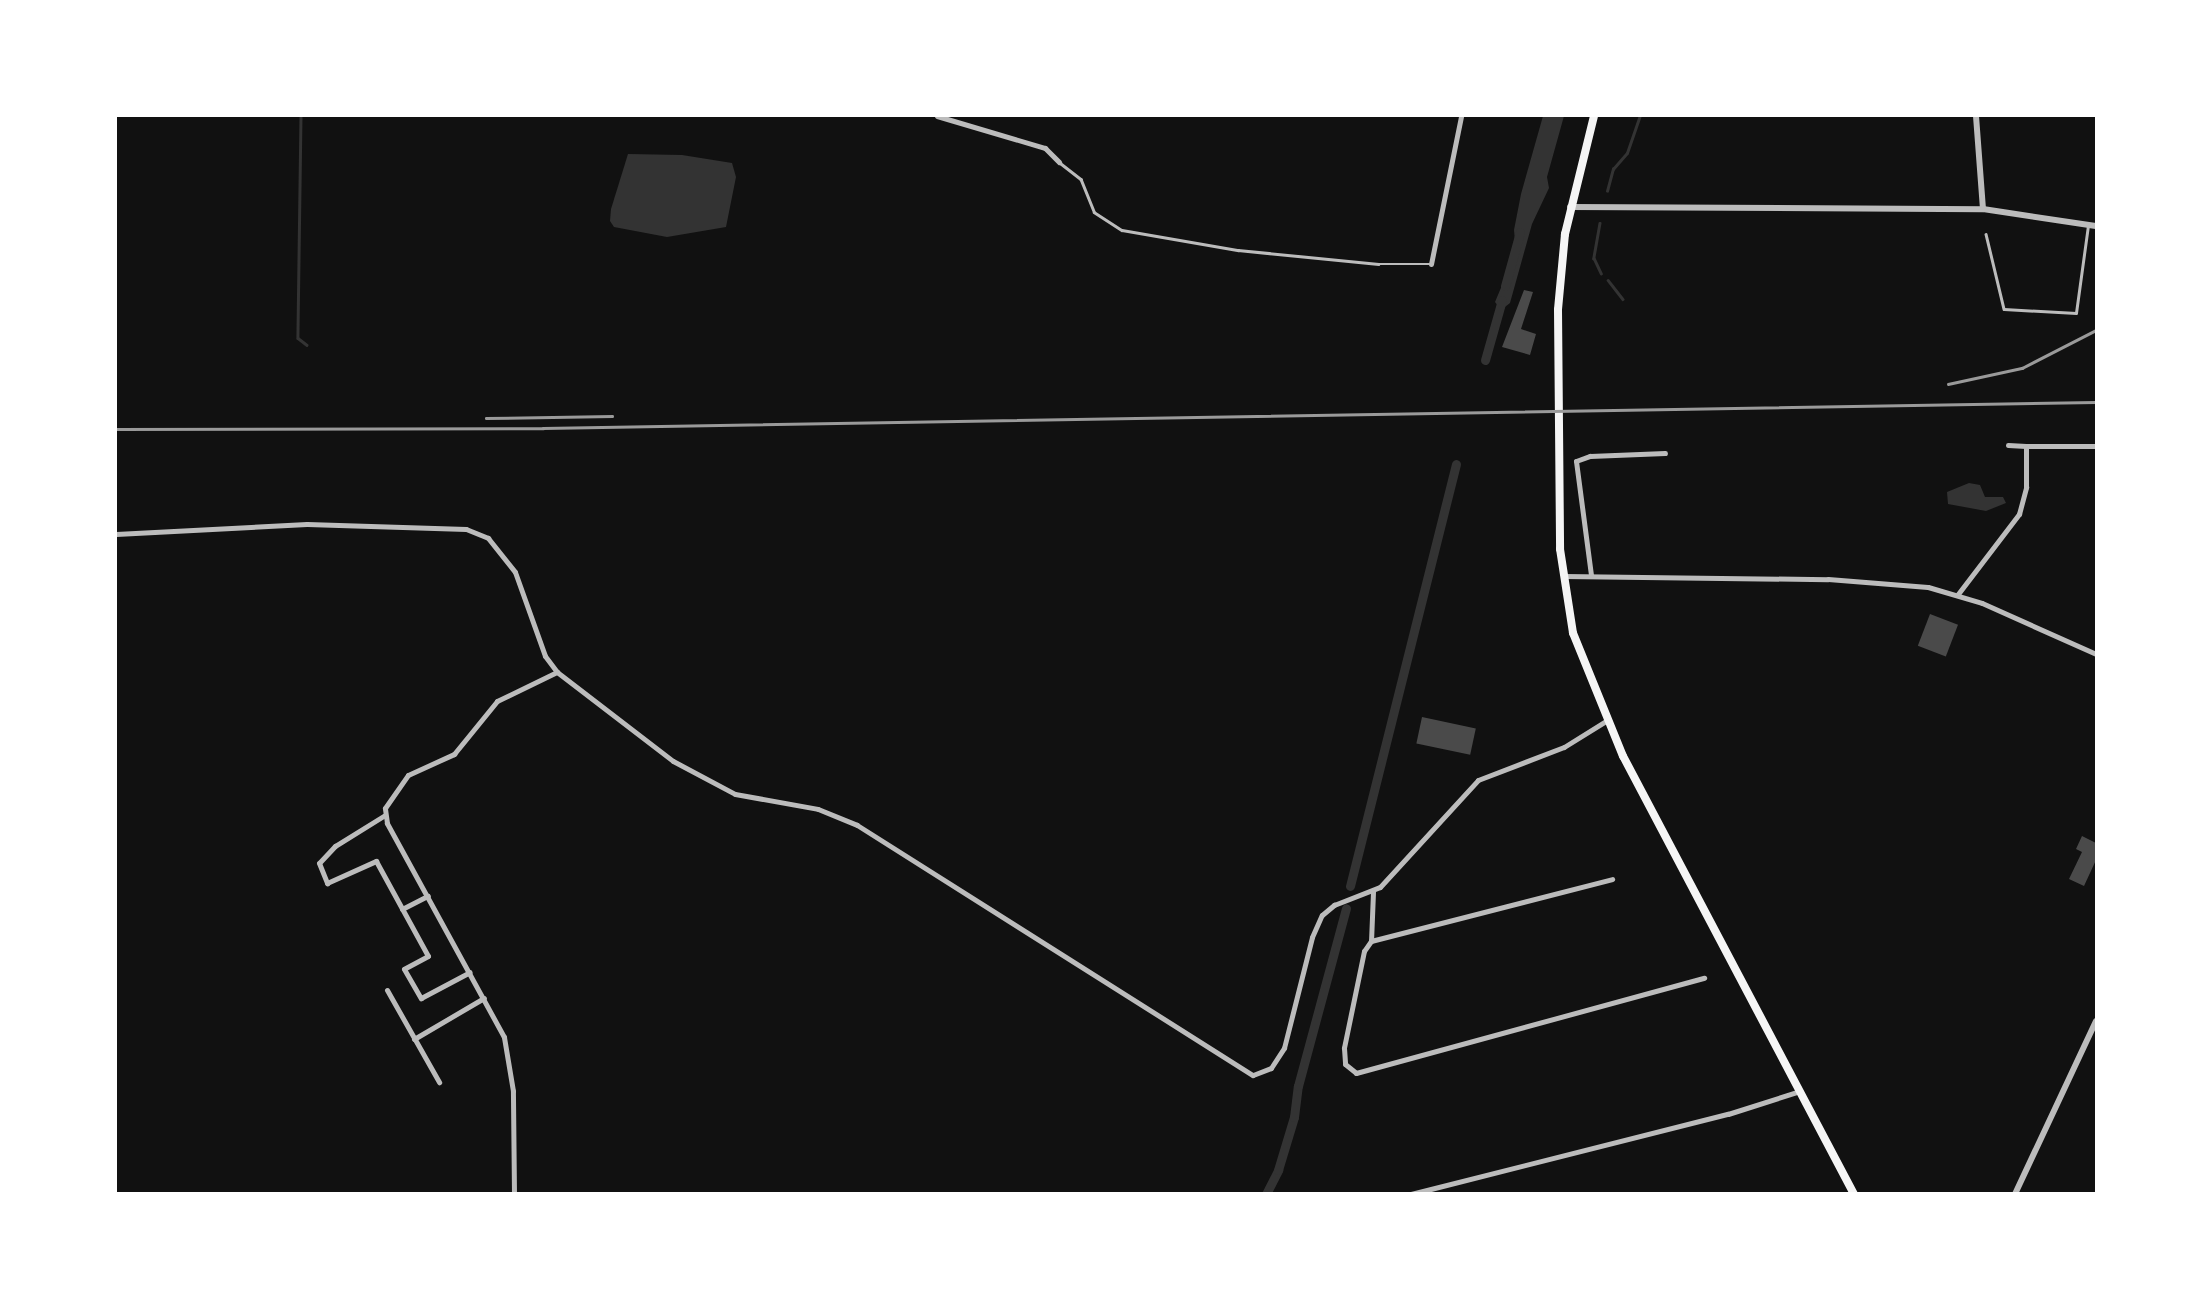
<!DOCTYPE html>
<style>
body{margin:0}
#map{position:relative;width:2212px;height:1309px;overflow:hidden;background:#111;font-family:"Roboto Condensed",sans-serif}
div>[style]{position:absolute}
.water>*{inset:0;background:#333}
.stream>*{height:2.5px;margin:-1.25px;padding:0 1.25px;transform-origin:1.25px;border-radius:1.25px;background:#333}
.canal>*{height:9px;margin:-4.5px;padding:0 4.5px;transform-origin:4.5px;border-radius:4.5px;background:#333}
.building>*{inset:0;background:#4a4a4a;transform-origin:0 0}
.service>*{height:2.5px;margin:-1.25px;padding:0 1.25px;transform-origin:1.25px;border-radius:1.25px;background:#bcbcbc}
.minor>*{height:5px;margin:-2.5px;padding:0 2.5px;transform-origin:2.5px;border-radius:2.5px;background:#bcbcbc}
.tertiary>*{height:6px;margin:-3px;padding:0 3px;transform-origin:3px;border-radius:3px;background:#bcbcbc}
.primary>*{height:8px;margin:-4px;padding:0 4px;transform-origin:4px;border-radius:4px;background:#f5f5f5}
.rail>*{height:2.5px;margin:-1.25px;padding:0 1.25px;transform-origin:1.25px;border-radius:1.25px;background:#9a9a9a}
span{translate:-50% -50%;white-space:nowrap;text-align:center;line-height:1.15;-webkit-text-stroke:5px #fff;paint-order:stroke}
.frame{position:absolute;inset:0;border:117px solid #fff;pointer-events:none}
</style>
<div id="map">
<div class="water">
<div style="clip-path:polygon(1543px 116px,1564px 116px,1547px 177px,1549px 188px,1532px 224px,1510px 303px,1501px 310px,1495px 302px,1516px 252px,1514px 230px,1521px 194px)"></div>
<div style="clip-path:polygon(628px 154px,682px 155px,732px 163px,736px 177px,726px 227px,667px 237px,614px 227px,610px 221px,611px 209px)"></div>
<div style="clip-path:polygon(1969px 483px,1980px 485px,1985px 497px,2003px 497px,2006px 503px,1986px 511px,1948px 504px,1947px 492px)"></div>
</div>
<div class="stream">
<div style="left:301px;top:116px;width:222px;rotate:90.8deg"></div>
<div style="left:298px;top:338px;width:11px;rotate:38deg"></div>
<div style="left:1607px;top:191px;width:23px;rotate:-75deg"></div>
<div style="left:1613px;top:169px;width:21px;rotate:-49deg"></div>
<div style="left:1627px;top:153px;width:39px;rotate:-71deg"></div>
<div style="left:1600px;top:223px;width:36px;rotate:100deg"></div>
<div style="left:1594px;top:258px;width:17px;rotate:65deg"></div>
<div style="left:1608px;top:280px;width:24px;rotate:52deg"></div>
</div>
<div class="canal">
<div style="left:1505px;top:286px;width:56px;rotate:-74.5deg"></div>
<div style="left:1485px;top:360px;width:62px;rotate:-74.2deg"></div>
<div style="left:1350px;top:886px;width:435px;rotate:-75.9deg"></div>
<div style="left:1266px;top:1194px;width:27px;rotate:-63deg"></div>
<div style="left:1278px;top:1170px;width:55px;rotate:-73.2deg"></div>
<div style="left:1294px;top:1117px;width:31px;rotate:-83deg"></div>
<div style="left:1298px;top:1086px;width:184px;rotate:-74.9deg"></div>
</div>
<div class="building">
<div style="clip-path:polygon(1524px 290px,1533px 292px,1521px 329px,1536px 334px,1530px 355px,1502px 347px)"></div>
<div style="left:1930px;top:614px;width:30px;height:34px;rotate:21deg"></div>
<div style="left:1422px;top:717px;width:55px;height:27px;rotate:12deg"></div>
<div style="clip-path:polygon(2082px 836px,2096px 843px,2096px 860px,2084px 886px,2069px 879px,2082px 852px,2076px 849px)"></div>
</div>
<div class="service">
<div style="left:1059px;top:162px;width:28px;rotate:38deg"></div>
<div style="left:1081px;top:179px;width:35px;rotate:68deg"></div>
<div style="left:1094px;top:212px;width:33px;rotate:33deg"></div>
<div style="left:1122px;top:230px;width:118px;rotate:9.8deg"></div>
<div style="left:1238px;top:250px;width:141px;rotate:5.7deg"></div>
<div style="left:1378px;top:264px;width:53px"></div>
<div style="left:1986px;top:234px;width:77px;rotate:76.5deg"></div>
<div style="left:2004px;top:309px;width:72px;rotate:3.2deg"></div>
<div style="left:2076px;top:313px;width:89px;rotate:-82.2deg"></div>
</div>
<div class="minor">
<div style="left:937px;top:116px;width:113px;rotate:16.5deg"></div>
<div style="left:1045px;top:148px;width:20px;rotate:45deg"></div>
<div style="left:1431px;top:264px;width:151px;rotate:-78.5deg"></div>
<div style="left:2008px;top:445px;width:18px;rotate:3deg"></div>
<div style="left:116px;top:534px;width:191px;rotate:-3deg"></div>
<div style="left:307px;top:524px;width:159px;rotate:1.8deg"></div>
<div style="left:466px;top:529px;width:24px;rotate:22deg"></div>
<div style="left:488px;top:538px;width:43px;rotate:51.5deg"></div>
<div style="left:515px;top:572px;width:89px;rotate:70.3deg"></div>
<div style="left:545px;top:656px;width:20px;rotate:53deg"></div>
<div style="left:557px;top:672px;width:146px;rotate:37.5deg"></div>
<div style="left:673px;top:761px;width:70px;rotate:28deg"></div>
<div style="left:735px;top:794px;width:84px;rotate:10.2deg"></div>
<div style="left:818px;top:809px;width:42px;rotate:22.3deg"></div>
<div style="left:857px;top:825px;width:468px;rotate:32.3deg"></div>
<div style="left:1253px;top:1075px;width:19px;rotate:-21deg"></div>
<div style="left:1271px;top:1068px;width:24px;rotate:-57deg"></div>
<div style="left:1284px;top:1048px;width:114px;rotate:-75.8deg"></div>
<div style="left:1312px;top:937px;width:24px;rotate:-66deg"></div>
<div style="left:1322px;top:915px;width:16px;rotate:-40deg"></div>
<div style="left:1334px;top:905px;width:49px;rotate:-21.4deg"></div>
<div style="left:1380px;top:887px;width:145px;rotate:-47.5deg"></div>
<div style="left:1478px;top:780px;width:92px;rotate:-21deg"></div>
<div style="left:1564px;top:747px;width:49px;rotate:-31.8deg"></div>
<div style="left:1591px;top:575px;width:115px;rotate:-97.5deg"></div>
<div style="left:1576px;top:461px;width:15px;rotate:-20deg"></div>
<div style="left:1590px;top:456px;width:75px;rotate:-2.3deg"></div>
<div style="left:1564px;top:576px;width:264px;rotate:0.7deg"></div>
<div style="left:1828px;top:579px;width:100px;rotate:4.6deg"></div>
<div style="left:1928px;top:587px;width:56px;rotate:16.5deg"></div>
<div style="left:1982px;top:603px;width:125px;rotate:24.1deg"></div>
<div style="left:1958px;top:594px;width:101px;rotate:-52.7deg"></div>
<div style="left:2019px;top:514px;width:28px;rotate:-75deg"></div>
<div style="left:2026px;top:487px;width:41px;rotate:-90deg"></div>
<div style="left:2026px;top:446px;width:70px"></div>
<div style="left:385px;top:815px;width:59px;rotate:148.2deg"></div>
<div style="left:335px;top:846px;width:23px;rotate:133deg"></div>
<div style="left:319px;top:863px;width:22px;rotate:68deg"></div>
<div style="left:327px;top:883px;width:54px;rotate:-24.2deg"></div>
<div style="left:376px;top:861px;width:108px;rotate:61.3deg"></div>
<div style="left:428px;top:956px;width:27px;rotate:152deg"></div>
<div style="left:404px;top:969px;width:34px;rotate:60deg"></div>
<div style="left:421px;top:998px;width:55px;rotate:-28deg"></div>
<div style="left:1373px;top:892px;width:49px;rotate:92.3deg"></div>
<div style="left:1371px;top:941px;width:12px;rotate:125deg"></div>
<div style="left:1364px;top:951px;width:99px;rotate:101.7deg"></div>
<div style="left:1344px;top:1048px;width:16px;rotate:86deg"></div>
<div style="left:1345px;top:1064px;width:14px;rotate:39deg"></div>
<div style="left:1356px;top:1073px;width:361px;rotate:-15.3deg"></div>
<div style="left:402px;top:909px;width:29px;rotate:-27deg"></div>
<div style="left:1371px;top:941px;width:249px;rotate:-14.4deg"></div>
<div style="left:387px;top:990px;width:106px;rotate:60.5deg"></div>
<div style="left:414px;top:1039px;width:81px;rotate:-30.4deg"></div>
<div style="left:514px;top:1194px;width:103px;rotate:-90.6deg"></div>
<div style="left:513px;top:1091px;width:55px;rotate:-99.5deg"></div>
<div style="left:504px;top:1037px;width:244px;rotate:-118.7deg"></div>
<div style="left:387px;top:823px;width:15px;rotate:-98deg"></div>
<div style="left:385px;top:808px;width:40px;rotate:-55.1deg"></div>
<div style="left:408px;top:775px;width:51px;rotate:-24.5deg"></div>
<div style="left:454px;top:754px;width:68px;rotate:-50.9deg"></div>
<div style="left:497px;top:701px;width:67px;rotate:-25.8deg"></div>
<div style="left:1411px;top:1194px;width:327px;rotate:-14.2deg"></div>
<div style="left:1728px;top:1114px;width:76px;rotate:-17.7deg"></div>
</div>
<div class="tertiary">
<div style="left:1976px;top:116px;width:93px;rotate:85.7deg"></div>
<div style="left:1570px;top:207px;width:413px;rotate:0.3deg"></div>
<div style="left:1983px;top:209px;width:114px;rotate:8.6deg"></div>
<div style="left:2015px;top:1194px;width:191px;rotate:-64.9deg"></div>
</div>
<div class="primary">
<div style="left:1594px;top:116px;width:122px;rotate:103.8deg"></div>
<div style="left:1565px;top:234px;width:76px;rotate:95.3deg"></div>
<div style="left:1558px;top:310px;width:239px;rotate:89.5deg"></div>
<div style="left:1560px;top:549px;width:85px;rotate:81.2deg"></div>
<div style="left:1573px;top:633px;width:133px;rotate:67.9deg"></div>
<div style="left:1623px;top:756px;width:495px;rotate:62.2deg"></div>
</div>
<div class="rail">
<div style="left:1948px;top:384px;width:76px;rotate:-12.2deg"></div>
<div style="left:2022px;top:368px;width:83px;rotate:-27.2deg"></div>
<div style="left:486px;top:418px;width:126px;rotate:-0.9deg"></div>
<div style="left:116px;top:429px;width:427px;rotate:-0.1deg"></div>
<div style="left:543px;top:428px;width:1553px;rotate:-0.96deg"></div>
</div>
<div class="frame"></div>
</div>
